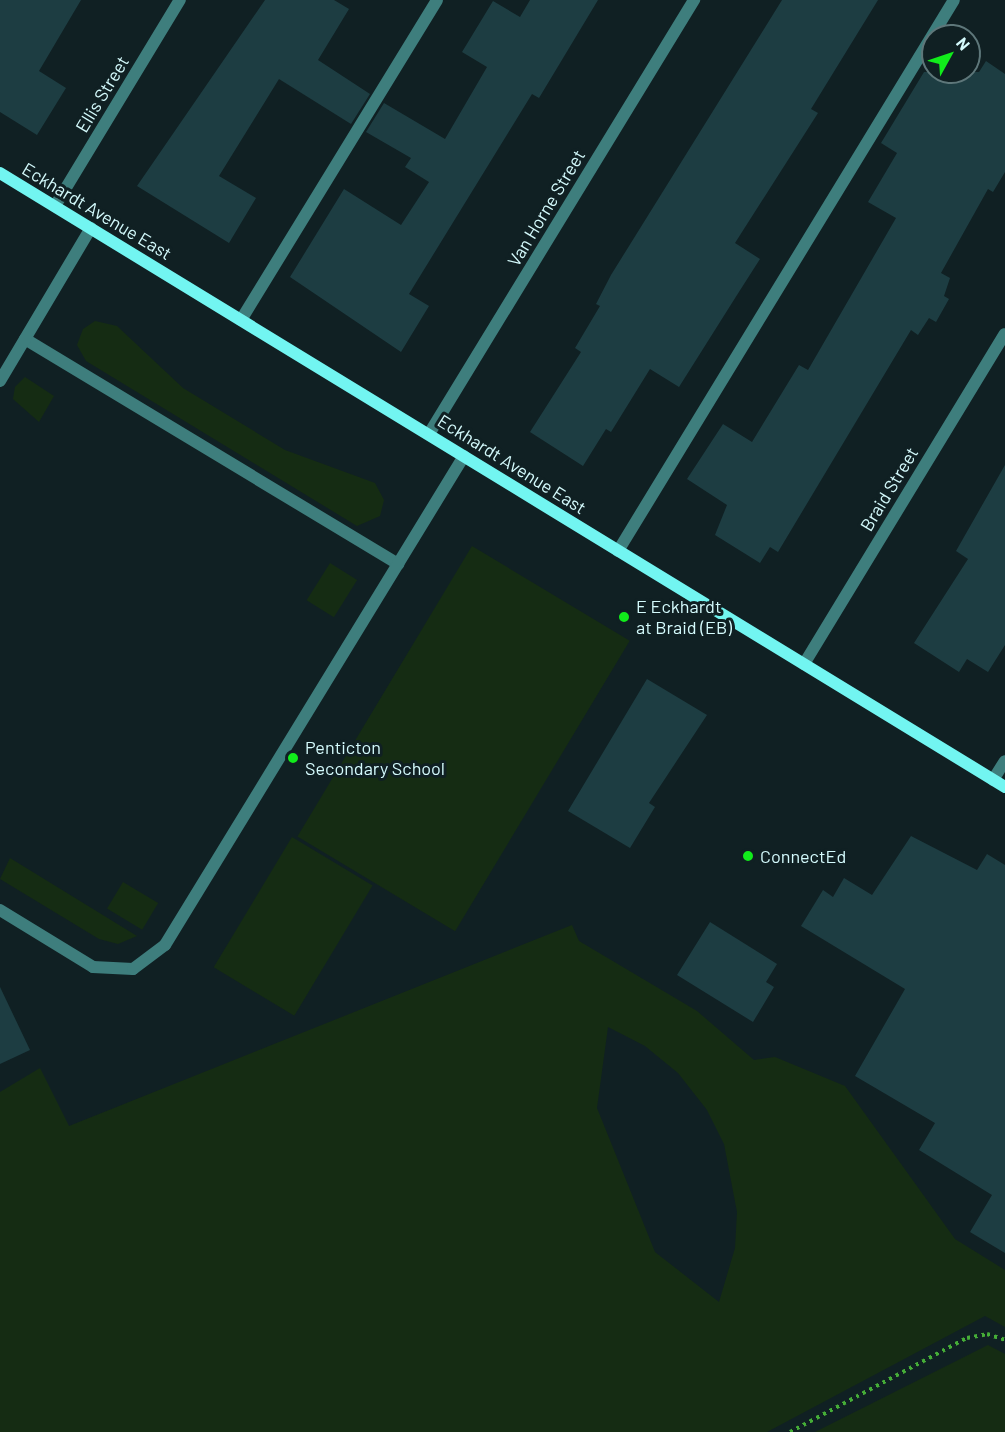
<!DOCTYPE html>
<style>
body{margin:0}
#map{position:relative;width:1005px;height:1432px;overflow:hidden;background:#102023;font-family:Barlow,sans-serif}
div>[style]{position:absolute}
.green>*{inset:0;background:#152c13;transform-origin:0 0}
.building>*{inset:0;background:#1d3d42}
.path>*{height:4px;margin-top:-2px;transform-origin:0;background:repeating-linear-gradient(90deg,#45ad37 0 3px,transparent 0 7.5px)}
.lane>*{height:12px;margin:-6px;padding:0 6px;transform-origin:6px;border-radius:6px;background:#3e7e7d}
.street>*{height:12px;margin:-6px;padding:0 6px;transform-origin:6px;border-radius:6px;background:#3e7e7d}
.secondary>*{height:12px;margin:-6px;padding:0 6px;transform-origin:6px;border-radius:6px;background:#72f5f1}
.dots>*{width:16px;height:16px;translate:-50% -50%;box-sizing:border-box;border:3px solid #102023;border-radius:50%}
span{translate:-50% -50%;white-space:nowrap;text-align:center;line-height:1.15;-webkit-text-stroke:6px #102023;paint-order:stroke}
.street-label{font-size:18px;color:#d4fafc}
.poi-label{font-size:18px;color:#d4fafc}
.left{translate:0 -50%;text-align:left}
.north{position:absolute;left:921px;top:24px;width:60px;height:60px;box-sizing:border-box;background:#102023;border:2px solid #5e777a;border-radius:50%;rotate:50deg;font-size:16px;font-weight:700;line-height:24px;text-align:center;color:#d4fafc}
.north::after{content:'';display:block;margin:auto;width:21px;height:27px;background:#11ec1b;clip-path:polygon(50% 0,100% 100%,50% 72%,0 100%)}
</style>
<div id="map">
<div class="green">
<div style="clip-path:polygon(95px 321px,117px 326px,183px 388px,285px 450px,375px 483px,384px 500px,380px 516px,357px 526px,86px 361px,77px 345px,83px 329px)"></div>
<div style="clip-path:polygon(25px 377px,54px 396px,39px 422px,13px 399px,15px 387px)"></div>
<div style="left:472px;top:546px;width:184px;height:339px;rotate:31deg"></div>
<div style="left:330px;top:563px;width:32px;height:44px;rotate:32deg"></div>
<div style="left:292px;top:837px;width:94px;height:152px;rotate:31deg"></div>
<div style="clip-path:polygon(10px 858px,137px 936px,118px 944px,99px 939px,0 879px)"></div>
<div style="left:123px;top:882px;width:41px;height:31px;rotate:31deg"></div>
<div style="clip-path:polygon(evenodd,572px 925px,579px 941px,697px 1011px,754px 1060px,775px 1057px,845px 1086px,955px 1239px,1005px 1270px,1005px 1327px,985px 1316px,767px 1432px,0 1432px,0 1092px,40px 1068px,69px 1126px,572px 925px,608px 1027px,645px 1046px,678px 1073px,707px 1110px,724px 1144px,737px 1212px,735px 1248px,719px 1302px,655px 1252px,597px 1108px,608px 1027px)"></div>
<div style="clip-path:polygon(988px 1345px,1005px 1354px,1005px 1432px,815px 1432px)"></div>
</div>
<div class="building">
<div style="clip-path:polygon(0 0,81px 0,39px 71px,66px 88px,37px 135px,0 112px)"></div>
<div style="clip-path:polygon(265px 0,334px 0,349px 9px,318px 60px,370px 94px,351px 124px,279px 79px,219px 176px,256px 198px,229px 243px,137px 186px)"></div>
<div style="clip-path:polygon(530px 0,598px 0,539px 98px,532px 94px,409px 294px,429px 306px,401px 352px,290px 277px,344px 189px,401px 225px,429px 182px,405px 167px,411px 158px,366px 132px,384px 103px,445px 139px,487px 67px,462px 52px,493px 1px,520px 17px)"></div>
<div style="clip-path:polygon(782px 0,878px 0,811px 109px,818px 113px,735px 243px,760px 259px,737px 295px,679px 387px,650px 369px,611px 432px,606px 429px,583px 466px,530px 432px,581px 352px,575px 348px,600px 306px,596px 304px,611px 275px)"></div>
<div style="clip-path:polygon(986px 61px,1005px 74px,1005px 172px,993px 192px,988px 189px,941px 273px,950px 278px,944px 296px,949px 299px,936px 322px,929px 318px,918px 335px,911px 330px,778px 552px,770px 547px,760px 563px,715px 535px,727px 505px,687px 479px,723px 424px,752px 442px,799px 365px,808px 370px,896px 218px,868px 202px,897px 153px,881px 143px,924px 72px,979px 72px)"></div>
<div style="clip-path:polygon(1005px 465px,1005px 645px,988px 672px,967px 659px,959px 672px,914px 643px,968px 559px,956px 551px)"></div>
<div style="clip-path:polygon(647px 679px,707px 715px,649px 803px,655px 807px,630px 848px,568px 811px)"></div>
<div style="clip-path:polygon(911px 836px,977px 870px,987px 854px,1005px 865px,1005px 1253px,970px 1232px,992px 1195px,919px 1150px,935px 1123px,855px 1076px,905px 989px,801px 926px,823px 890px,833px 897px,844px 878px,872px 895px)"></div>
<div style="clip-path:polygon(710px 922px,777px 964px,766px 982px,774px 987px,753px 1022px,677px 975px)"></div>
<div style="clip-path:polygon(0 987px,30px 1050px,0 1064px)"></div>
</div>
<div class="path">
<div style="left:790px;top:1432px;width:200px;rotate:-28deg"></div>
<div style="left:967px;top:1338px;width:20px;rotate:-11deg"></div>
<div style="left:987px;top:1334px;width:19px;rotate:18deg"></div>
</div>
<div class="lane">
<div style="left:241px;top:320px;width:375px;rotate:-58.5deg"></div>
<div style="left:25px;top:339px;width:436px;rotate:31.1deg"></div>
<div style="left:0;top:381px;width:178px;rotate:-59.3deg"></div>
<div style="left:618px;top:551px;width:645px;rotate:-58.63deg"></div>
<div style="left:993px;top:780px;width:22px;rotate:-58deg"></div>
<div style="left:0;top:910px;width:109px;rotate:31.5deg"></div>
<div style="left:93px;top:967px;width:40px;rotate:2.9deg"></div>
<div style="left:133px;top:969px;width:40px;rotate:-37deg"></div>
<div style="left:165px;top:945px;width:573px;rotate:-58.56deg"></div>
</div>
<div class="street">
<div style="left:55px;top:206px;width:241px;rotate:-58.8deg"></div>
<div style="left:429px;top:434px;width:509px;rotate:-58.59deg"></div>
<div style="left:804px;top:664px;width:386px;rotate:-58.7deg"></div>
</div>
<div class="secondary">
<div style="left:0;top:173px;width:1178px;rotate:31.42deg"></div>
</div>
<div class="dots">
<div style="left:624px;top:617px;background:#11ec1b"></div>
<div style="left:293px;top:758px;background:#11ec1b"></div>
<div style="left:748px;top:856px;background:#11ec1b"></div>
</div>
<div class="street-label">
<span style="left:102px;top:94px;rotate:-59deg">Ellis Street</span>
<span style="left:546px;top:208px;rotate:-59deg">Van Horne Street</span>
<span style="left:97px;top:211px;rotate:31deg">Eckhardt Avenue East</span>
<span style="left:512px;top:464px;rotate:32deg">Eckhardt Avenue East</span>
<span style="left:889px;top:489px;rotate:-59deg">Braid Street</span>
</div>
<div class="poi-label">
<span class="left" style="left:636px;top:617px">E Eckhardt<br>at Braid (EB)</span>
<span class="left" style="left:305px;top:758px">Penticton<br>Secondary School</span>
<span class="left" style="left:760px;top:856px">ConnectEd</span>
</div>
<div class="north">N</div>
</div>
